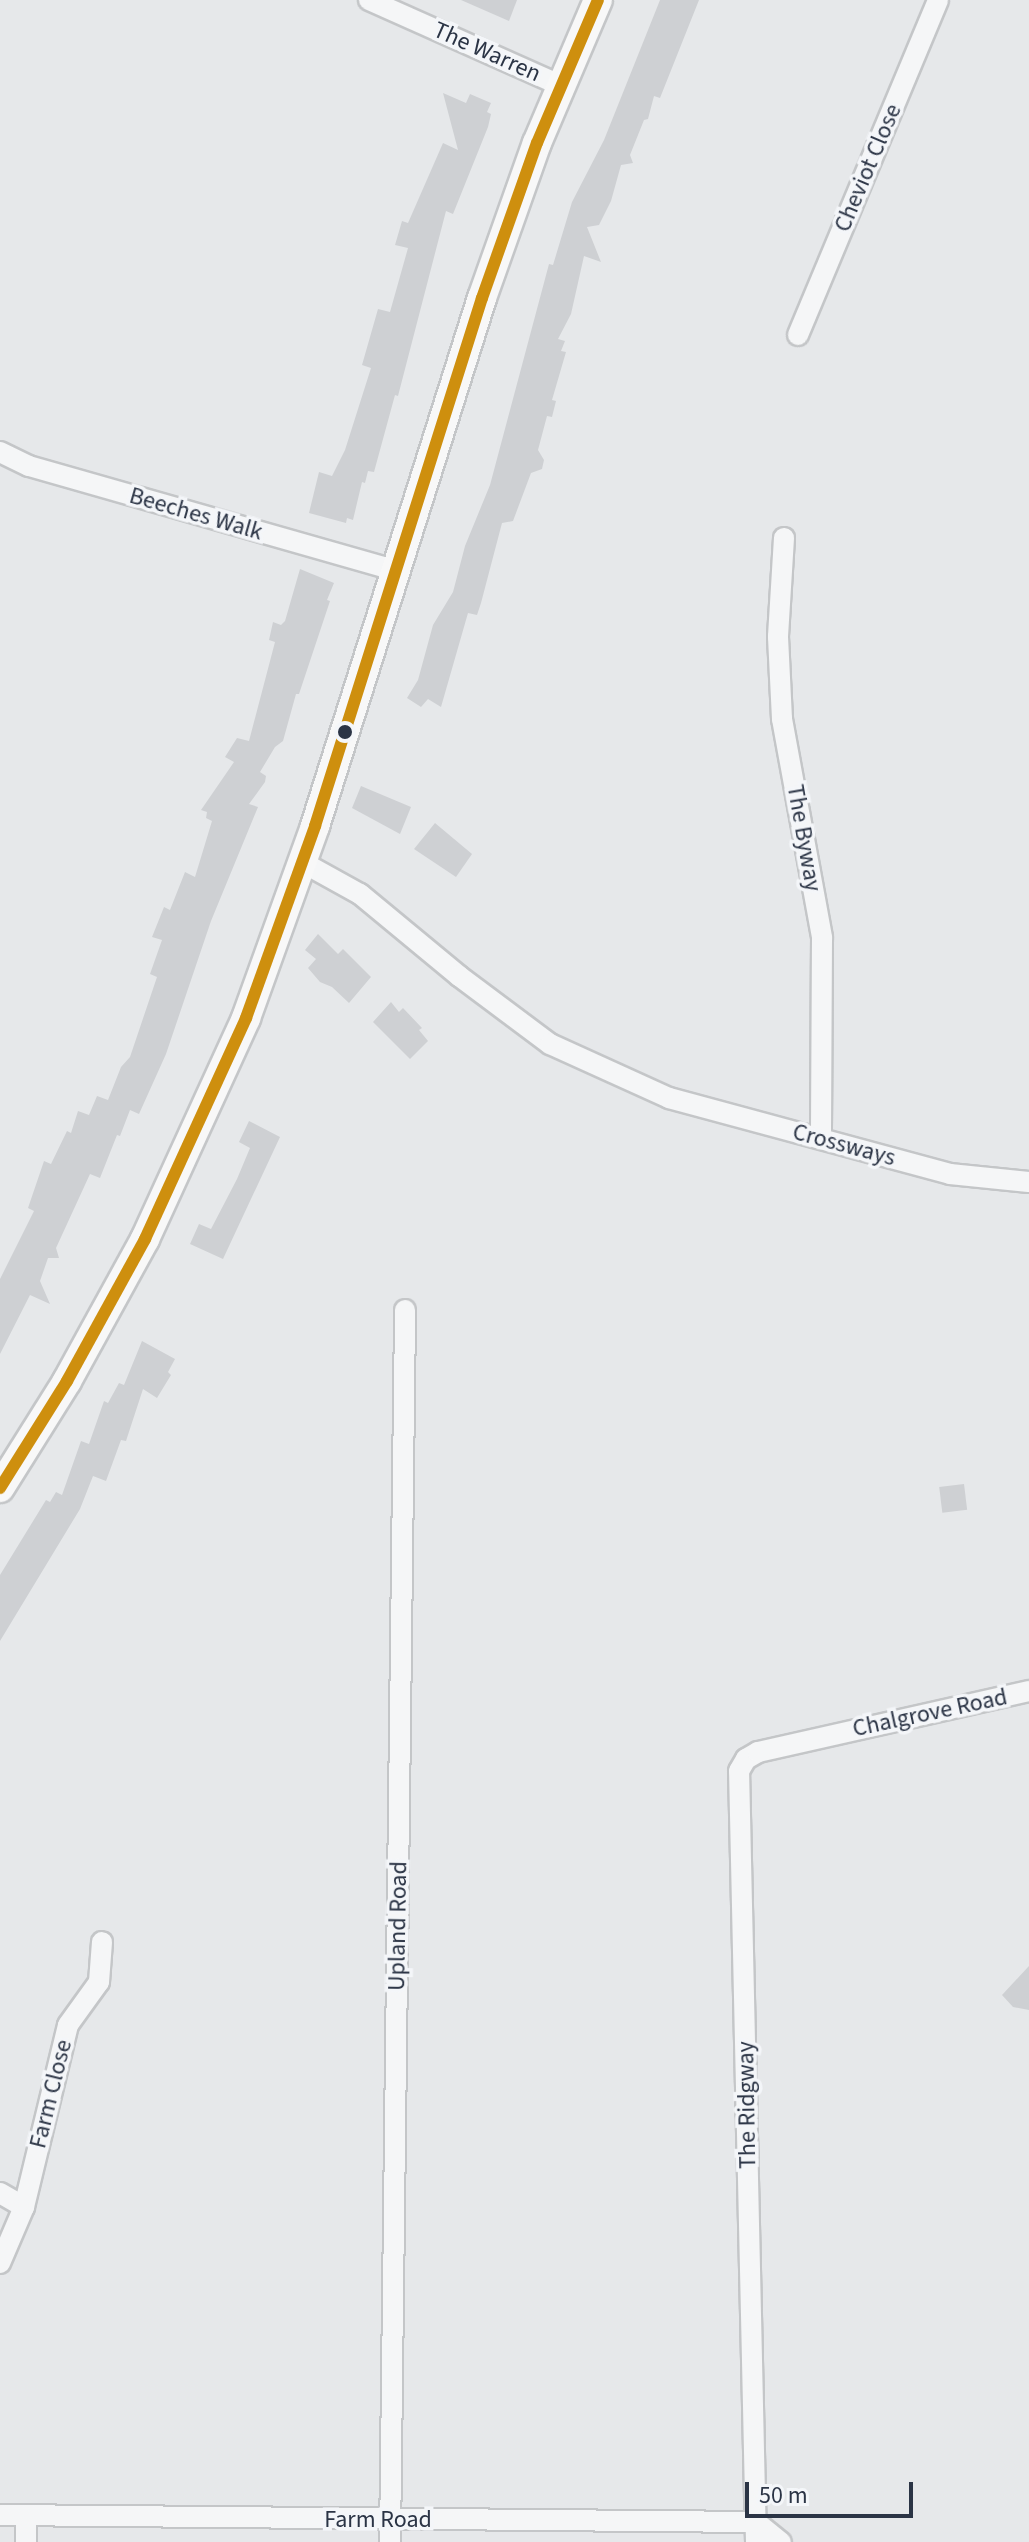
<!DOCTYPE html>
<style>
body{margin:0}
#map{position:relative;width:1029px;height:2542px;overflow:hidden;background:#e6e8ea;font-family:"Source Sans 3",sans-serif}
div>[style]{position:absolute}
.building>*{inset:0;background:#ced0d3;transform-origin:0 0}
.roads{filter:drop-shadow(2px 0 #c4c6c8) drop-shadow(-2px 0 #c4c6c8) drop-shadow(0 2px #c4c6c8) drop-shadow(0 -2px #c4c6c8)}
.street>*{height:20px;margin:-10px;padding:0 10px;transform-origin:10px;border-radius:10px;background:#f5f6f7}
.secondary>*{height:28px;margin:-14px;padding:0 14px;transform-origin:14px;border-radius:14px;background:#f8f8f8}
.bus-1>*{height:12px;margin:-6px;padding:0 6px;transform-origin:6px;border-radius:6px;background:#ce8f0e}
.dots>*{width:22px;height:22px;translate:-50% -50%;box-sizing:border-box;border:4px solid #f4f6f9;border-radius:50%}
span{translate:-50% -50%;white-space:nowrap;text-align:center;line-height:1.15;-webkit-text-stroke:7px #f4f6f9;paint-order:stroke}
.street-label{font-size:24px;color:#2b3445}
.scale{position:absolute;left:745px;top:2482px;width:168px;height:36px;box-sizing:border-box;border:4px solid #2b3445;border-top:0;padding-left:10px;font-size:24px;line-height:28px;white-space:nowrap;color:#2b3445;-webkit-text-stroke:6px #f4f6f9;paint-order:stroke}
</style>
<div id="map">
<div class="building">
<div style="clip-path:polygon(461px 0,517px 0,509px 21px)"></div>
<div style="clip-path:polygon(660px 0,699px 0,660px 98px,654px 96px,648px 119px,644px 120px,630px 155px,633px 163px,621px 165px,611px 201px,599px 225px,587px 227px,601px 262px,584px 256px,571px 314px,558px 339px,565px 341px,561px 351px,566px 352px,552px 400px,556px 401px,552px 417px,547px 416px,538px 450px,544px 460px,542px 469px,531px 473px,513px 521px,502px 523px,481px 603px,477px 615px,468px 613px,441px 707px,428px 699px,421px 707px,407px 698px,418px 680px,433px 625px,453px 592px,465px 546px,490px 485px,549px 264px,553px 265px,572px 202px,604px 140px)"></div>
<div style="clip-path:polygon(443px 93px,466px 103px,470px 94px,491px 103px,487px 112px,491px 114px,488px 127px,453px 214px,446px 211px,398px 396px,395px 395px,374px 472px,368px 471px,365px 483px,362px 482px,353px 520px,347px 518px,346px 523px,309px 513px,319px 472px,332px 476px,345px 450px,371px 368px,362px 365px,378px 309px,390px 312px,408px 248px,395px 245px,402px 221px,408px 223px,443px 143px,458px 150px)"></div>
<div style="clip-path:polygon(300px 569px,334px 583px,327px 600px,330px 601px,299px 694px,296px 694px,283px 741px,275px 747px,260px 772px,266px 776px,265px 782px,249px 804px,258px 807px,211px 921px,166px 1054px,139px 1114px,130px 1110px,120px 1136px,117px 1135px,100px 1178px,90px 1174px,56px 1248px,59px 1258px,48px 1258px,40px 1281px,50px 1304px,30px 1295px,0 1354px,0 1279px,34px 1211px,28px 1208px,44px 1161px,51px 1164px,67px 1131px,71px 1133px,78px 1111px,89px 1115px,97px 1096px,108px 1100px,121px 1067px,130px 1057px,157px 977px,150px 974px,162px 940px,152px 937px,164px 907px,170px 910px,185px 872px,195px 877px,212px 821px,206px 818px,207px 812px,201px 810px,234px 762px,225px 757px,237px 738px,249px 741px,275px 642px,269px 640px,273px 622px,281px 625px,285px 621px)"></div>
<div style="clip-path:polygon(361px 786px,411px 807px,400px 834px,352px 808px)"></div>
<div style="clip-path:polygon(435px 823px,472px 854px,456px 877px,414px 849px)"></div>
<div style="clip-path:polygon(318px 934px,338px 954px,343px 949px,371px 977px,349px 1003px,332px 987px,320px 982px,308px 968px,316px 959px,305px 950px)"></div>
<div style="clip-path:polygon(391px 1002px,399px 1012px,403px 1008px,422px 1028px,419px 1030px,428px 1041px,410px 1059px,373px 1022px)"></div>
<div style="clip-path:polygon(249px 1121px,280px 1137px,223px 1259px,190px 1244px,199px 1224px,211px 1229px,237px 1179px,250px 1148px,239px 1142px)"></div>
<div style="clip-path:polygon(142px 1341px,175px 1359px,168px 1372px,171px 1375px,157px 1398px,143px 1389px,126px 1441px,121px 1440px,106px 1481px,93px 1476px,80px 1509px,0 1641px,0 1575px,46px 1500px,50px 1502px,56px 1492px,62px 1495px,81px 1441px,89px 1444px,104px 1401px,108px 1403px,119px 1383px,124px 1385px)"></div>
<div style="left:964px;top:1484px;width:26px;height:25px;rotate:83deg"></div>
<div style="clip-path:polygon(1029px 1966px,1029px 2010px,1013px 2007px,1002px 1995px)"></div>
</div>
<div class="roads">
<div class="street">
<div style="left:369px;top:0;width:209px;rotate:24deg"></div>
<div style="left:798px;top:335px;width:363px;rotate:-67.3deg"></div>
<div style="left:0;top:452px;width:32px;rotate:26deg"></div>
<div style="left:29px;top:466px;width:380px;rotate:15.9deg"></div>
<div style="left:784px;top:538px;width:99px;rotate:93.5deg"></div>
<div style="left:778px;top:637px;width:82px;rotate:87.2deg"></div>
<div style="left:782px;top:719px;width:223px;rotate:79.6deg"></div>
<div style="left:822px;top:938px;width:200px;rotate:90.3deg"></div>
<div style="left:302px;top:862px;width:66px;rotate:28.9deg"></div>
<div style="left:360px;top:894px;width:129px;rotate:39.6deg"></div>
<div style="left:459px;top:976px;width:114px;rotate:36.8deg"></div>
<div style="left:550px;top:1044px;width:131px;rotate:24.4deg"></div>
<div style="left:669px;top:1098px;width:291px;rotate:15.1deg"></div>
<div style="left:950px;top:1174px;width:79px;rotate:5.8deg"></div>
<div style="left:0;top:2193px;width:28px;rotate:30deg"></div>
<div style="left:24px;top:2207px;width:61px;rotate:113.2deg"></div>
<div style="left:24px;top:2207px;width:187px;rotate:-76.4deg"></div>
<div style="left:68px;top:2025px;width:53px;rotate:-54.2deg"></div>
<div style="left:99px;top:1982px;width:40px;rotate:-85.7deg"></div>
<div style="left:0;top:2515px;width:756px;rotate:0.53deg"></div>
<div style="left:756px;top:2522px;width:32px;rotate:39deg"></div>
<div style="left:26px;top:2542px;width:26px;rotate:-90deg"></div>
<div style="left:390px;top:2542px;width:1232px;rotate:-89.3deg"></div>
<div style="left:756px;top:2542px;width:771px;rotate:-91.26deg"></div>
<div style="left:739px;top:1771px;width:14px;rotate:-60deg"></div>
<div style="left:746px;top:1759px;width:14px;rotate:-30deg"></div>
<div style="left:758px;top:1752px;width:278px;rotate:-12.7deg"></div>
</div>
<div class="secondary">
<div style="left:0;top:1488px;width:126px;rotate:-57.9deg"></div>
<div style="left:67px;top:1381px;width:162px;rotate:-61.2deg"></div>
<div style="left:145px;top:1239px;width:243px;rotate:-65.4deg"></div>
<div style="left:246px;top:1018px;width:204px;rotate:-70.2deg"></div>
<div style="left:315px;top:826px;width:554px;rotate:-72.45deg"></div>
<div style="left:482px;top:298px;width:164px;rotate:-70.5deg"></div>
<div style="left:537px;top:143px;width:155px;rotate:-66.9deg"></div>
</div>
</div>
<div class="bus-1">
<div style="left:0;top:1488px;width:126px;rotate:-57.9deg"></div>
<div style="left:67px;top:1381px;width:162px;rotate:-61.2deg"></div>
<div style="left:145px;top:1239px;width:243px;rotate:-65.4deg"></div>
<div style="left:246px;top:1018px;width:204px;rotate:-70.2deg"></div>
<div style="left:315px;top:826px;width:554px;rotate:-72.45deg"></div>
<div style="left:482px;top:298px;width:164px;rotate:-70.5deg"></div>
<div style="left:537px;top:143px;width:155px;rotate:-66.9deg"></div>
</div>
<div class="dots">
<div style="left:345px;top:732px;background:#2b3445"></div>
</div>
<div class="street-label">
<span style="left:487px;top:52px;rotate:24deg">The Warren</span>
<span style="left:868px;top:168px;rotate:-67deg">Cheviot Close</span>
<span style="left:196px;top:514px;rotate:16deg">Beeches Walk</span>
<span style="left:804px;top:838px;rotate:80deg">The Byway</span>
<span style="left:844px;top:1145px;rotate:15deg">Crossways</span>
<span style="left:930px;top:1713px;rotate:-12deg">Chalgrove Road</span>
<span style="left:398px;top:1926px;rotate:-89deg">Upland Road</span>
<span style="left:51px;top:2094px;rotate:-76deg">Farm Close</span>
<span style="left:747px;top:2105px;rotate:-91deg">The Ridgway</span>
<span style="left:378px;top:2520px">Farm Road</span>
</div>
<div class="scale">50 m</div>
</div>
